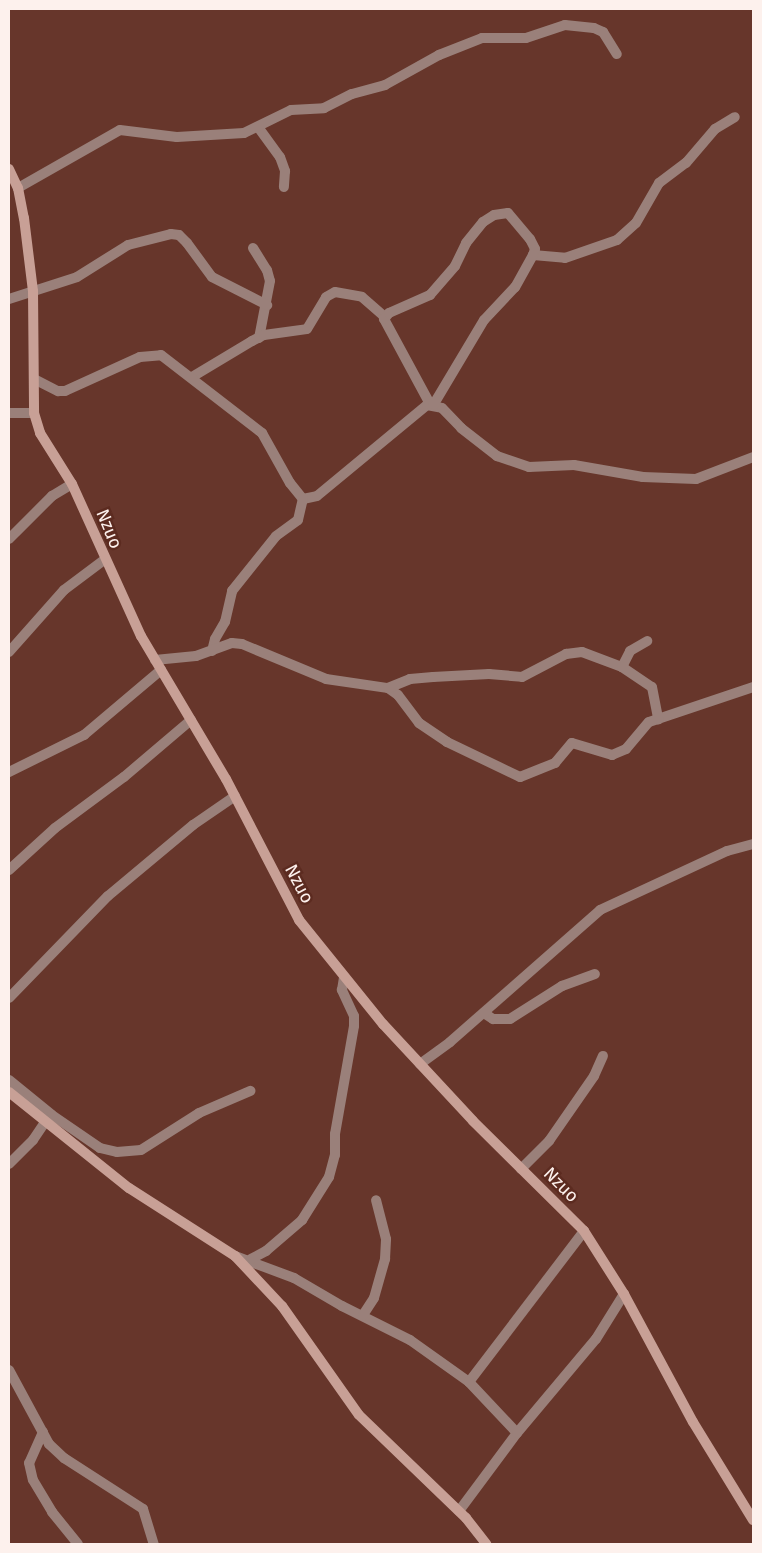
<!DOCTYPE html>
<style>
body{margin:0}
#map{position:relative;width:762px;height:1553px;overflow:hidden;background:#67362b;font-family:"Fira Sans",sans-serif}
div>[style]{position:absolute}
.street>*{height:10px;margin:-5px;padding:0 5px;transform-origin:5px;border-radius:5px;background:#9a807a}
.secondary>*{height:10px;margin:-5px;padding:0 5px;transform-origin:5px;border-radius:5px;background:#c8a096}
span{translate:-50% -50%;white-space:nowrap;text-align:center;line-height:1.15;-webkit-text-stroke:5px #5c2b20;paint-order:stroke}
.street-label{font-size:18px;color:#fdf1ed}
.frame{position:absolute;inset:0;border:10px solid #fdf1ed;pointer-events:none}
</style>
<div id="map">
<div class="street">
<div style="left:258px;top:127px;width:37px;rotate:54deg"></div>
<div style="left:280px;top:157px;width:15px;rotate:70deg"></div>
<div style="left:285px;top:171px;width:16px;rotate:94deg"></div>
<div style="left:18px;top:188px;width:117px;rotate:-29.6deg"></div>
<div style="left:120px;top:130px;width:57px;rotate:7deg"></div>
<div style="left:177px;top:137px;width:67px;rotate:-3.4deg"></div>
<div style="left:244px;top:133px;width:52px;rotate:-26.1deg"></div>
<div style="left:291px;top:110px;width:33px;rotate:-3deg"></div>
<div style="left:324px;top:108px;width:31px;rotate:-27deg"></div>
<div style="left:352px;top:94px;width:34px;rotate:-15deg"></div>
<div style="left:385px;top:85px;width:62px;rotate:-29.1deg"></div>
<div style="left:439px;top:55px;width:46px;rotate:-21.6deg"></div>
<div style="left:482px;top:38px;width:44px"></div>
<div style="left:526px;top:38px;width:41px;rotate:-18.4deg"></div>
<div style="left:565px;top:25px;width:29px;rotate:6deg"></div>
<div style="left:594px;top:28px;width:10px;rotate:24deg"></div>
<div style="left:603px;top:32px;width:26px;rotate:58deg"></div>
<div style="left:253px;top:248px;width:26px;rotate:58deg"></div>
<div style="left:267px;top:270px;width:11px;rotate:75deg"></div>
<div style="left:270px;top:281px;width:58px;rotate:100.9deg"></div>
<div style="left:533px;top:255px;width:32px;rotate:5deg"></div>
<div style="left:565px;top:258px;width:55px;rotate:-19.1deg"></div>
<div style="left:617px;top:240px;width:25px;rotate:-42deg"></div>
<div style="left:636px;top:223px;width:46px;rotate:-60.1deg"></div>
<div style="left:659px;top:183px;width:34px;rotate:-37deg"></div>
<div style="left:686px;top:163px;width:45px;rotate:-49.5deg"></div>
<div style="left:715px;top:129px;width:23px;rotate:-31deg"></div>
<div style="left:9px;top:299px;width:71px;rotate:-17.9deg"></div>
<div style="left:77px;top:277px;width:60px;rotate:-32.1deg"></div>
<div style="left:128px;top:245px;width:44px;rotate:-14.3deg"></div>
<div style="left:171px;top:234px;width:8px;rotate:7deg"></div>
<div style="left:179px;top:235px;width:11px;rotate:45deg"></div>
<div style="left:187px;top:243px;width:42px;rotate:53.7deg"></div>
<div style="left:212px;top:277px;width:62px;rotate:27deg"></div>
<div style="left:192px;top:377px;width:70px;rotate:-31deg"></div>
<div style="left:252px;top:341px;width:13px;rotate:-27deg"></div>
<div style="left:264px;top:335px;width:43px;rotate:-7.9deg"></div>
<div style="left:307px;top:329px;width:37px;rotate:-59deg"></div>
<div style="left:326px;top:297px;width:10px;rotate:-29deg"></div>
<div style="left:335px;top:292px;width:27px;rotate:10deg"></div>
<div style="left:362px;top:297px;width:30px;rotate:41deg"></div>
<div style="left:36px;top:380px;width:25px;rotate:27deg"></div>
<div style="left:58px;top:391px;width:7px"></div>
<div style="left:65px;top:391px;width:82px;rotate:-24.4deg"></div>
<div style="left:140px;top:357px;width:21px;rotate:-5deg"></div>
<div style="left:161px;top:355px;width:128px;rotate:37.7deg"></div>
<div style="left:262px;top:433px;width:57px;rotate:60.8deg"></div>
<div style="left:290px;top:483px;width:21px;rotate:51deg"></div>
<div style="left:303px;top:499px;width:14px;rotate:-12deg"></div>
<div style="left:317px;top:496px;width:143px;rotate:-39.6deg"></div>
<div style="left:427px;top:405px;width:15px;rotate:11deg"></div>
<div style="left:442px;top:408px;width:28px;rotate:46deg"></div>
<div style="left:461px;top:428px;width:46px;rotate:37.9deg"></div>
<div style="left:497px;top:456px;width:34px;rotate:19deg"></div>
<div style="left:529px;top:467px;width:45px;rotate:-2.5deg"></div>
<div style="left:574px;top:465px;width:70px;rotate:9.9deg"></div>
<div style="left:643px;top:477px;width:53px;rotate:2.2deg"></div>
<div style="left:696px;top:479px;width:61px;rotate:-21.1deg"></div>
<div style="left:430px;top:404px;width:97px;rotate:-118.4deg"></div>
<div style="left:384px;top:319px;width:8px;rotate:-50deg"></div>
<div style="left:389px;top:313px;width:45px;rotate:-23.7deg"></div>
<div style="left:430px;top:295px;width:38px;rotate:-49deg"></div>
<div style="left:455px;top:266px;width:25px;rotate:-64deg"></div>
<div style="left:466px;top:243px;width:27px;rotate:-51deg"></div>
<div style="left:483px;top:222px;width:13px;rotate:-32deg"></div>
<div style="left:494px;top:215px;width:14px;rotate:-8deg"></div>
<div style="left:508px;top:213px;width:34px;rotate:50deg"></div>
<div style="left:530px;top:239px;width:11px;rotate:63deg"></div>
<div style="left:535px;top:249px;width:6px;rotate:108deg"></div>
<div style="left:533px;top:255px;width:37px;rotate:119deg"></div>
<div style="left:515px;top:287px;width:45px;rotate:133.2deg"></div>
<div style="left:484px;top:320px;width:98px;rotate:120.8deg"></div>
<div style="left:9px;top:413px;width:25px"></div>
<div style="left:9px;top:539px;width:61px;rotate:-45deg"></div>
<div style="left:52px;top:496px;width:23px;rotate:-31deg"></div>
<div style="left:212px;top:651px;width:12px;rotate:-76deg"></div>
<div style="left:215px;top:639px;width:20px;rotate:-60deg"></div>
<div style="left:225px;top:622px;width:32px;rotate:-77deg"></div>
<div style="left:232px;top:591px;width:70px;rotate:-51.3deg"></div>
<div style="left:276px;top:536px;width:27px;rotate:-36deg"></div>
<div style="left:298px;top:520px;width:22px;rotate:-77deg"></div>
<div style="left:9px;top:652px;width:83px;rotate:-48.4deg"></div>
<div style="left:64px;top:590px;width:50px;rotate:-36.9deg"></div>
<div style="left:155px;top:660px;width:41px;rotate:-5.6deg"></div>
<div style="left:196px;top:656px;width:38px;rotate:-20deg"></div>
<div style="left:232px;top:643px;width:10px;rotate:6deg"></div>
<div style="left:242px;top:644px;width:91px;rotate:22.6deg"></div>
<div style="left:326px;top:679px;width:63px;rotate:8.3deg"></div>
<div style="left:388px;top:688px;width:12px;rotate:35deg"></div>
<div style="left:398px;top:695px;width:35px;rotate:53deg"></div>
<div style="left:419px;top:723px;width:34px;rotate:34deg"></div>
<div style="left:447px;top:742px;width:81px;rotate:25.6deg"></div>
<div style="left:520px;top:777px;width:38px;rotate:-22deg"></div>
<div style="left:555px;top:763px;width:26px;rotate:-50deg"></div>
<div style="left:572px;top:743px;width:42px;rotate:16.7deg"></div>
<div style="left:612px;top:755px;width:15px;rotate:-23deg"></div>
<div style="left:626px;top:749px;width:35px;rotate:-50deg"></div>
<div style="left:649px;top:722px;width:110px;rotate:-18.6deg"></div>
<div style="left:622px;top:667px;width:18px;rotate:-63deg"></div>
<div style="left:630px;top:651px;width:20px;rotate:-30deg"></div>
<div style="left:388px;top:688px;width:24px;rotate:-22deg"></div>
<div style="left:410px;top:679px;width:23px;rotate:-5deg"></div>
<div style="left:433px;top:677px;width:56px;rotate:-3.1deg"></div>
<div style="left:489px;top:674px;width:33px;rotate:5deg"></div>
<div style="left:522px;top:677px;width:50px;rotate:-27.6deg"></div>
<div style="left:566px;top:654px;width:16px;rotate:-7deg"></div>
<div style="left:582px;top:652px;width:43px;rotate:20.6deg"></div>
<div style="left:622px;top:667px;width:36px;rotate:34deg"></div>
<div style="left:652px;top:687px;width:33px;rotate:79deg"></div>
<div style="left:9px;top:772px;width:84px;rotate:-26.3deg"></div>
<div style="left:84px;top:735px;width:101px;rotate:-40.2deg"></div>
<div style="left:9px;top:870px;width:62px;rotate:-42.4deg"></div>
<div style="left:55px;top:828px;width:86px;rotate:-36.5deg"></div>
<div style="left:124px;top:777px;width:88px;rotate:-40.4deg"></div>
<div style="left:9px;top:998px;width:142px;rotate:-45.9deg"></div>
<div style="left:108px;top:896px;width:111px;rotate:-39.9deg"></div>
<div style="left:193px;top:825px;width:51px;rotate:-34.6deg"></div>
<div style="left:484px;top:1013px;width:11px;rotate:34deg"></div>
<div style="left:493px;top:1019px;width:17px"></div>
<div style="left:510px;top:1019px;width:62px;rotate:-32.4deg"></div>
<div style="left:562px;top:986px;width:35px;rotate:-20deg"></div>
<div style="left:420px;top:1064px;width:37px;rotate:-36deg"></div>
<div style="left:450px;top:1042px;width:200px;rotate:-41.3deg"></div>
<div style="left:600px;top:910px;width:140px;rotate:-24.9deg"></div>
<div style="left:727px;top:851px;width:27px;rotate:-15deg"></div>
<div style="left:9px;top:1080px;width:55px;rotate:39.1deg"></div>
<div style="left:52px;top:1115px;width:58px;rotate:34.5deg"></div>
<div style="left:100px;top:1148px;width:17px;rotate:13deg"></div>
<div style="left:117px;top:1152px;width:24px;rotate:-5deg"></div>
<div style="left:141px;top:1150px;width:69px;rotate:-32.5deg"></div>
<div style="left:199px;top:1113px;width:56px;rotate:-23.3deg"></div>
<div style="left:9px;top:1164px;width:34px;rotate:-45deg"></div>
<div style="left:33px;top:1140px;width:22px;rotate:-56deg"></div>
<div style="left:521px;top:1169px;width:40px;rotate:-45deg"></div>
<div style="left:549px;top:1141px;width:79px;rotate:-55.3deg"></div>
<div style="left:594px;top:1076px;width:22px;rotate:-66deg"></div>
<div style="left:235px;top:1256px;width:63px;rotate:20.4deg"></div>
<div style="left:294px;top:1278px;width:56px;rotate:30.3deg"></div>
<div style="left:342px;top:1306px;width:76px;rotate:26.6deg"></div>
<div style="left:410px;top:1340px;width:72px;rotate:35.4deg"></div>
<div style="left:469px;top:1382px;width:70px;rotate:46.7deg"></div>
<div style="left:251px;top:1259px;width:17px;rotate:-28deg"></div>
<div style="left:266px;top:1251px;width:48px;rotate:-40.7deg"></div>
<div style="left:302px;top:1220px;width:51px;rotate:-57.9deg"></div>
<div style="left:329px;top:1177px;width:23px;rotate:-75deg"></div>
<div style="left:335px;top:1155px;width:21px;rotate:-90deg"></div>
<div style="left:335px;top:1134px;width:110px;rotate:-80deg"></div>
<div style="left:354px;top:1026px;width:10px;rotate:-90deg"></div>
<div style="left:354px;top:1016px;width:29px;rotate:-115deg"></div>
<div style="left:342px;top:990px;width:13px;rotate:-81deg"></div>
<div style="left:363px;top:1315px;width:20px;rotate:-57deg"></div>
<div style="left:374px;top:1298px;width:41px;rotate:-74.2deg"></div>
<div style="left:385px;top:1259px;width:20px;rotate:-87deg"></div>
<div style="left:386px;top:1239px;width:40px;rotate:-104.4deg"></div>
<div style="left:9px;top:1370px;width:84px;rotate:61.6deg"></div>
<div style="left:49px;top:1444px;width:21px;rotate:43deg"></div>
<div style="left:64px;top:1458px;width:94px;rotate:32.8deg"></div>
<div style="left:143px;top:1509px;width:37px;rotate:73deg"></div>
<div style="left:469px;top:1382px;width:190px;rotate:-52.7deg"></div>
<div style="left:43px;top:1432px;width:34px;rotate:114deg"></div>
<div style="left:29px;top:1463px;width:17px;rotate:77deg"></div>
<div style="left:33px;top:1480px;width:37px;rotate:59deg"></div>
<div style="left:52px;top:1512px;width:41px;rotate:50.9deg"></div>
<div style="left:459px;top:1511px;width:97px;rotate:-53.4deg"></div>
<div style="left:517px;top:1433px;width:123px;rotate:-50deg"></div>
<div style="left:596px;top:1339px;width:53px;rotate:-58.1deg"></div>
</div>
<div class="secondary">
<div style="left:9px;top:169px;width:21px;rotate:65deg"></div>
<div style="left:18px;top:188px;width:31px;rotate:79deg"></div>
<div style="left:24px;top:218px;width:74px;rotate:83deg"></div>
<div style="left:33px;top:291px;width:122px;rotate:89.5deg"></div>
<div style="left:34px;top:413px;width:21px;rotate:73deg"></div>
<div style="left:40px;top:433px;width:60px;rotate:57.9deg"></div>
<div style="left:72px;top:484px;width:167px;rotate:65.6deg"></div>
<div style="left:141px;top:636px;width:166px;rotate:59.3deg"></div>
<div style="left:226px;top:779px;width:159px;rotate:62.6deg"></div>
<div style="left:299px;top:920px;width:134px;rotate:51.1deg"></div>
<div style="left:383px;top:1024px;width:132px;rotate:47.1deg"></div>
<div style="left:473px;top:1121px;width:156px;rotate:44.7deg"></div>
<div style="left:584px;top:1231px;width:75px;rotate:57.6deg"></div>
<div style="left:624px;top:1294px;width:145px;rotate:61.7deg"></div>
<div style="left:693px;top:1422px;width:115px;rotate:58.5deg"></div>
<div style="left:9px;top:1092px;width:154px;rotate:38.7deg"></div>
<div style="left:129px;top:1188px;width:126px;rotate:32.7deg"></div>
<div style="left:235px;top:1256px;width:69px;rotate:46.8deg"></div>
<div style="left:282px;top:1306px;width:133px;rotate:54.8deg"></div>
<div style="left:359px;top:1415px;width:149px;rotate:43.9deg"></div>
<div style="left:466px;top:1518px;width:33px;rotate:52deg"></div>
</div>
<div class="street-label">
<span style="left:109px;top:529px;rotate:68deg">Nzuo</span>
<span style="left:299px;top:884px;rotate:62deg">Nzuo</span>
<span style="left:561px;top:1185px;rotate:45deg">Nzuo</span>
</div>
<div class="frame"></div>
</div>
